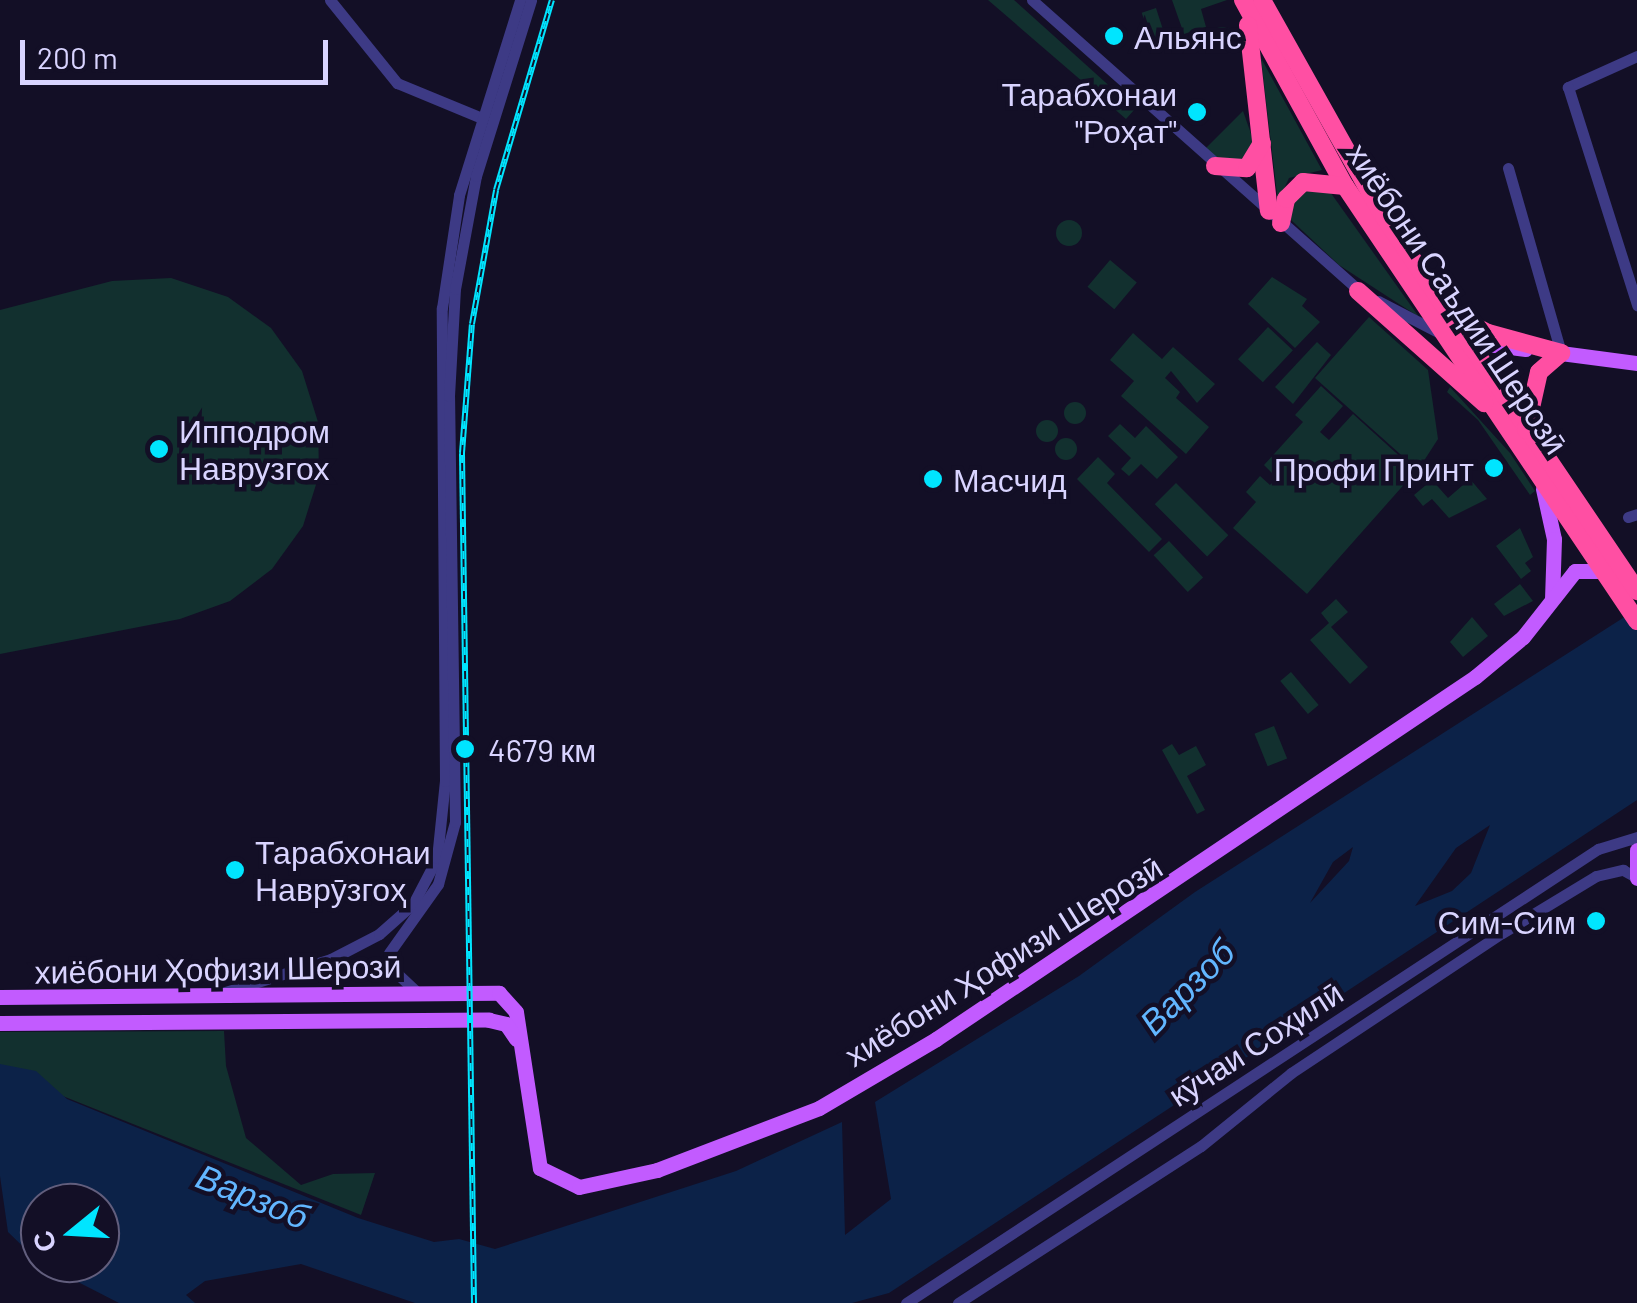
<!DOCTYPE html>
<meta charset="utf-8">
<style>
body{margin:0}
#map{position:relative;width:1637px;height:1303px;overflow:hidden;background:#130f26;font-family:Barlow,sans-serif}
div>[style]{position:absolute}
.green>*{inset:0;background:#12302f;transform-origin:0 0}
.round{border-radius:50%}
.water>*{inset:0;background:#0c2248}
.minor>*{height:11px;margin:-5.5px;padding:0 5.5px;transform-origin:5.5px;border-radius:5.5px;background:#3d3a85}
.major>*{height:15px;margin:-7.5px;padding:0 7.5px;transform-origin:7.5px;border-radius:7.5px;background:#c25bff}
.highway>*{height:18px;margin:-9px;padding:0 9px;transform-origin:9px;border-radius:9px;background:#ff4fa3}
.rail>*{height:6px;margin-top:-3px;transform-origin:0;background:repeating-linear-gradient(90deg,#130f26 0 8px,#00e5ff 0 16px);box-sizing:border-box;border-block:2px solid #00e5ff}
.dots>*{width:28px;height:28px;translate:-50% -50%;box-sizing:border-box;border:5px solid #130f26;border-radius:50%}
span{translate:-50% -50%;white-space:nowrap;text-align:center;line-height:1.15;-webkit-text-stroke:9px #130f26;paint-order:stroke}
.poi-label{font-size:32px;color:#d9d4ff}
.left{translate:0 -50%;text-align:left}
.right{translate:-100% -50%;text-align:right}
.street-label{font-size:32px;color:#d9d4ff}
.water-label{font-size:35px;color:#62b6ff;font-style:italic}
.north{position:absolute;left:20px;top:1183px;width:100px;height:100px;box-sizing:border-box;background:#130f26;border:2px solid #625e7d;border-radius:50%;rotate:252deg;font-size:28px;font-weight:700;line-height:40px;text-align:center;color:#d9d4ff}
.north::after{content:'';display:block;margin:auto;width:35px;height:45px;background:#00e5ff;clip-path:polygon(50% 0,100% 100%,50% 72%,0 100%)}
.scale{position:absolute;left:20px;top:40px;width:308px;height:45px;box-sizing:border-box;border:5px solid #d9d4ff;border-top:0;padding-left:12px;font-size:30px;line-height:35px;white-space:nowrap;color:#d9d4ff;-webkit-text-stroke:8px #130f26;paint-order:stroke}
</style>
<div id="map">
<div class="green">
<div style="clip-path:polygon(988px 0,1014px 0,1135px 109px,1126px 119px)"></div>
<div style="clip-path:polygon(1172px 0,1227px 0,1201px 9px,1206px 27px,1184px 34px)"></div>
<div style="left:1156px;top:8px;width:32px;height:15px;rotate:72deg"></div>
<div class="round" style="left:1209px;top:27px;width:26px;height:26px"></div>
<div style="clip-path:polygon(1261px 58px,1322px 170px,1289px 178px,1278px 202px)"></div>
<div style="clip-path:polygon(1243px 111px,1255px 145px,1245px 161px,1225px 163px,1205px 149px)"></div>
<div style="clip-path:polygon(1306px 187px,1328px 189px,1419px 317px,1339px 265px,1290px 219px,1292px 199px)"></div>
<div class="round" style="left:1056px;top:220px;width:26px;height:26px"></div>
<div style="left:1110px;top:260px;width:35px;height:35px;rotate:40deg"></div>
<div style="clip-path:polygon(1272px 277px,1307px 299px,1302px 306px,1320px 322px,1295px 348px,1248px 304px)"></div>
<div style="clip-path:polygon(171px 278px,228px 297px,271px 328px,302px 371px,318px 422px,319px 475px,303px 526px,272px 569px,230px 601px,180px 619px,0 654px,0 310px,112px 281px)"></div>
<div style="clip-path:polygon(1369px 317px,1428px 370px,1438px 439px,1418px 470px,1315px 378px)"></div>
<div style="left:1268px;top:327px;width:34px;height:44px;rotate:43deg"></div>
<div style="clip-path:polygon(1133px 333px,1162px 359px,1173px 347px,1215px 384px,1197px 403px,1171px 371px,1165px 378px,1180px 392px,1176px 398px,1209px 427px,1186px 454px,1121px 396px,1134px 381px,1110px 360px)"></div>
<div style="clip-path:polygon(1317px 342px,1331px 355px,1293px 404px,1275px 387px)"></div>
<div style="clip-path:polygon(1321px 386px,1343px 406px,1320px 432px,1329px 440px,1353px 414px,1416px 471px,1307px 594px,1233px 528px,1256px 502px,1246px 492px,1260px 476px,1270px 485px,1277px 478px,1264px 465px,1303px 422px,1295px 415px)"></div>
<div style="clip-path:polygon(1450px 387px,1510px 453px,1535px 491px,1530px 495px,1478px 420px,1447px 392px)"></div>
<div class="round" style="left:1064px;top:402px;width:22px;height:22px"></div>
<div class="round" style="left:1036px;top:420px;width:22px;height:22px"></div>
<div style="clip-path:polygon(1120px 424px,1135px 438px,1146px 426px,1178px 457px,1157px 479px,1141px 464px,1129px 476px,1121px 469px,1131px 458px,1108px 436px)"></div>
<div class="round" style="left:1055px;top:438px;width:22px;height:22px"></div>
<div style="clip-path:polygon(1098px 457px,1115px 474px,1107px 483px,1162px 539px,1149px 552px,1077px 479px)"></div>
<div style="clip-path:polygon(1470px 479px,1487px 499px,1449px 518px,1432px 499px,1423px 506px,1414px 495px,1432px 480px,1448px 498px)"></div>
<div style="left:1176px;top:483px;width:74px;height:30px;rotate:45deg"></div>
<div style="clip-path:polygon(1520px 528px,1533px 557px,1525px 563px,1531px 571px,1521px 579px,1496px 546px)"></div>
<div style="left:1169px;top:541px;width:50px;height:21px;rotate:47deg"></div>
<div style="clip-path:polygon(1520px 584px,1533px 601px,1504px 616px,1494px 604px)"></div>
<div style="clip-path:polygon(1336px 599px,1348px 612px,1331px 627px,1368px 667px,1350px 684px,1310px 640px,1329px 623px,1321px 613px)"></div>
<div style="clip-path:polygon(1472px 617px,1488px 636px,1463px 657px,1450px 642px)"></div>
<div style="left:1291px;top:672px;width:43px;height:14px;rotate:50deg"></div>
<div style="left:1274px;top:726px;width:35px;height:21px;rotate:68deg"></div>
<div style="clip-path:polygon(1172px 744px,1179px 755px,1196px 746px,1206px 765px,1187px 776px,1205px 810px,1197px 814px,1162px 750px)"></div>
<div style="clip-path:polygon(224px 1031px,226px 1066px,246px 1138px,301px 1185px,333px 1174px,375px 1173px,361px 1215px,0 1071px,0 1032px)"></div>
</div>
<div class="water">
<div style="clip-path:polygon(evenodd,1637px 609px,1637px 800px,889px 1293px,852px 1303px,415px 1303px,301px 1264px,205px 1281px,186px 1295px,195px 1303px,119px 1303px,41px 1263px,100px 1263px,100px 1203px,40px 1203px,40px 1263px,8px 1232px,0 1176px,0 1064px,36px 1071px,67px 1099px,358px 1218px,434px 1242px,459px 1239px,495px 1249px,736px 1171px,842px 1122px,845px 1235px,891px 1199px,875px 1102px,1079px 976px,1195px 892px,1637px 609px,1490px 825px,1471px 873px,1452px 891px,1415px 906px,1456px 848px,1490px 825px,1637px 609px,1353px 847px,1349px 861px,1310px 903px,1333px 862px,1353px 847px)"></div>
</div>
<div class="minor">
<div style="left:330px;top:0;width:107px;rotate:51.1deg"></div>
<div style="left:397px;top:83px;width:92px;rotate:22.4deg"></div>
<div style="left:1032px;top:0;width:441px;rotate:41.6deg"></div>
<div style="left:1637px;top:56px;width:76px;rotate:155.8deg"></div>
<div style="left:1568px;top:87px;width:229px;rotate:72.4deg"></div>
<div style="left:1508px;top:168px;width:192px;rotate:74deg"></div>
<div style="left:1378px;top:301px;width:72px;rotate:27.3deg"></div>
<div style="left:1628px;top:517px;width:9px;rotate:-18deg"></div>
<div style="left:222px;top:993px;width:114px;rotate:-17.3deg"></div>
<div style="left:331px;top:959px;width:54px;rotate:-27.5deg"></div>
<div style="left:379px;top:934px;width:45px;rotate:-41.4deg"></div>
<div style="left:413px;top:904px;width:52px;rotate:-62.4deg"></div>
<div style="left:437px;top:858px;width:77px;rotate:-84.1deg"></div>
<div style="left:445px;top:781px;width:473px;rotate:-90.4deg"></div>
<div style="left:442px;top:308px;width:114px;rotate:-81.4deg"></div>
<div style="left:459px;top:195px;width:204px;rotate:-72.6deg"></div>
<div style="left:419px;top:994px;width:35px;rotate:-137deg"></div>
<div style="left:393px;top:970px;width:17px;rotate:-103deg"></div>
<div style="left:389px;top:953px;width:85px;rotate:-54.6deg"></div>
<div style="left:438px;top:884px;width:64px;rotate:-74.7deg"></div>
<div style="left:455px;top:822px;width:426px;rotate:-90.8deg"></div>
<div style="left:449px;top:396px;width:107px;rotate:-86.8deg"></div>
<div style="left:455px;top:289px;width:115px;rotate:-79.5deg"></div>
<div style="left:476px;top:176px;width:184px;rotate:-72.6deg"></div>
<div style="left:906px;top:1303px;width:828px;rotate:-33.27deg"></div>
<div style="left:1598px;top:849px;width:41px;rotate:-17.1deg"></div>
<div style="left:958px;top:1303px;width:289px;rotate:-32.9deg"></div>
<div style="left:1201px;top:1146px;width:116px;rotate:-39deg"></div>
<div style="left:1291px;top:1073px;width:253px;rotate:-33.6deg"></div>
<div style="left:1502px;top:933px;width:110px;rotate:-31.2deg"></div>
<div style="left:1596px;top:876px;width:28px;rotate:-13deg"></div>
<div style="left:1623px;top:870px;width:15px;rotate:28deg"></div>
</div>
<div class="major">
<div style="left:1464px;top:341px;width:62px;rotate:7.5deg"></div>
<div style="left:1553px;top:352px;width:85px;rotate:7.5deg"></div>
<div style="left:1543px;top:489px;width:51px;rotate:77.6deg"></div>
<div style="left:1554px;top:539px;width:59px;rotate:91.9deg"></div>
<div style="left:1637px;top:850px;width:28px;rotate:90deg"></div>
<div style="left:0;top:997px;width:499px;rotate:-0.5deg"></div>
<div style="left:499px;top:993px;width:25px;rotate:48deg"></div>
<div style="left:516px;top:1012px;width:158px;rotate:81.3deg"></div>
<div style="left:540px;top:1168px;width:43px;rotate:26deg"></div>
<div style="left:579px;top:1187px;width:80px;rotate:-12.3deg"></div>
<div style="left:657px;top:1170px;width:173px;rotate:-20.9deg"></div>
<div style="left:819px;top:1108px;width:136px;rotate:-30.5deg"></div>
<div style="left:936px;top:1039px;width:649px;rotate:-33.89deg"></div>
<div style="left:1475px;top:677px;width:62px;rotate:-39.8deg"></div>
<div style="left:1523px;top:637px;width:84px;rotate:-51.8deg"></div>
<div style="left:1575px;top:571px;width:29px"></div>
<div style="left:0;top:1023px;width:489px;rotate:-0.4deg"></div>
<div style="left:489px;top:1020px;width:17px;rotate:13deg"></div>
<div style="left:506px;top:1024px;width:18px;rotate:56deg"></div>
</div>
<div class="highway">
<div style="left:1243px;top:0;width:212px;rotate:61.3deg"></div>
<div style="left:1345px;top:186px;width:524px;rotate:56.13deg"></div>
<div style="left:1262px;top:0;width:249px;rotate:60.7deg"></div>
<div style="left:1384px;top:217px;width:452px;rotate:55.9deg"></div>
<div style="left:1248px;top:25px;width:187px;rotate:83.6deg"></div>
<div style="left:1215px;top:166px;width:32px;rotate:4deg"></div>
<div style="left:1247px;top:168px;width:29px;rotate:-59deg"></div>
<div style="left:1281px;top:223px;width:25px;rotate:-78deg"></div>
<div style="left:1286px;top:199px;width:24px;rotate:-45deg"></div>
<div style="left:1303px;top:182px;width:42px;rotate:5.4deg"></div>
<div style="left:1358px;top:291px;width:169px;rotate:41.6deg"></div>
<div style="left:1454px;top:315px;width:38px;rotate:28deg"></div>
<div style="left:1488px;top:333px;width:76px;rotate:15.3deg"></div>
<div style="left:1526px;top:430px;width:59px;rotate:-77.4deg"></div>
<div style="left:1539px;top:372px;width:29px;rotate:-41deg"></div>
</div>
<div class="rail">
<div style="left:474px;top:1303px;width:850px;rotate:-90.81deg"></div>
<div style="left:462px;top:453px;width:129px;rotate:-85.6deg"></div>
<div style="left:472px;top:324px;width:136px;rotate:-79.8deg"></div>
<div style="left:496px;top:190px;width:198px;rotate:-73.6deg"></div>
</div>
<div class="dots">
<div style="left:1114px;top:36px;background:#00e5ff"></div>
<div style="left:1197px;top:112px;background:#00e5ff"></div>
<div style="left:159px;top:449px;background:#00e5ff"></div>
<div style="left:1494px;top:468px;background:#00e5ff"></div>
<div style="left:933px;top:479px;background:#00e5ff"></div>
<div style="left:465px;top:749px;background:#00e5ff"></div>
<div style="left:235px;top:870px;background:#00e5ff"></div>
<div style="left:1596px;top:921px;background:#00e5ff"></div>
</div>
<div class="poi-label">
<span class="left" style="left:1134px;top:36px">Альянс</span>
<span class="right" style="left:1177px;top:112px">Тарабхонаи<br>"Роҳат"</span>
<span class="left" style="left:179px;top:449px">Ипподром<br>Наврузгох</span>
<span class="right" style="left:1474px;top:468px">Профи Принт</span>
<span class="left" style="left:953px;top:479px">Масчид</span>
<span class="left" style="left:488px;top:749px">4679 км</span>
<span class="left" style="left:255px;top:870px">Тарабхонаи<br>Наврӯзгоҳ</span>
<span class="right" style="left:1576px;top:921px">Сим-Сим</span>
</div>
<div class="street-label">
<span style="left:1458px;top:298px;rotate:56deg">хиёбони Саъдии Шерозӣ</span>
<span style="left:1003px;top:960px;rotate:-32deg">хиёбони Ҳофизи Шерозӣ</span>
<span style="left:218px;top:968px;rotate:-1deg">хиёбони Ҳофизи Шерозӣ</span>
<span style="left:1255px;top:1043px;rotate:-33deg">кӯчаи Соҳилӣ</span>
</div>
<div class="water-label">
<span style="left:1186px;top:986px;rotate:-45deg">Варзоб</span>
<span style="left:253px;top:1195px;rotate:22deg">Варзоб</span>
</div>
<div class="north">С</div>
<div class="scale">200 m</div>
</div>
